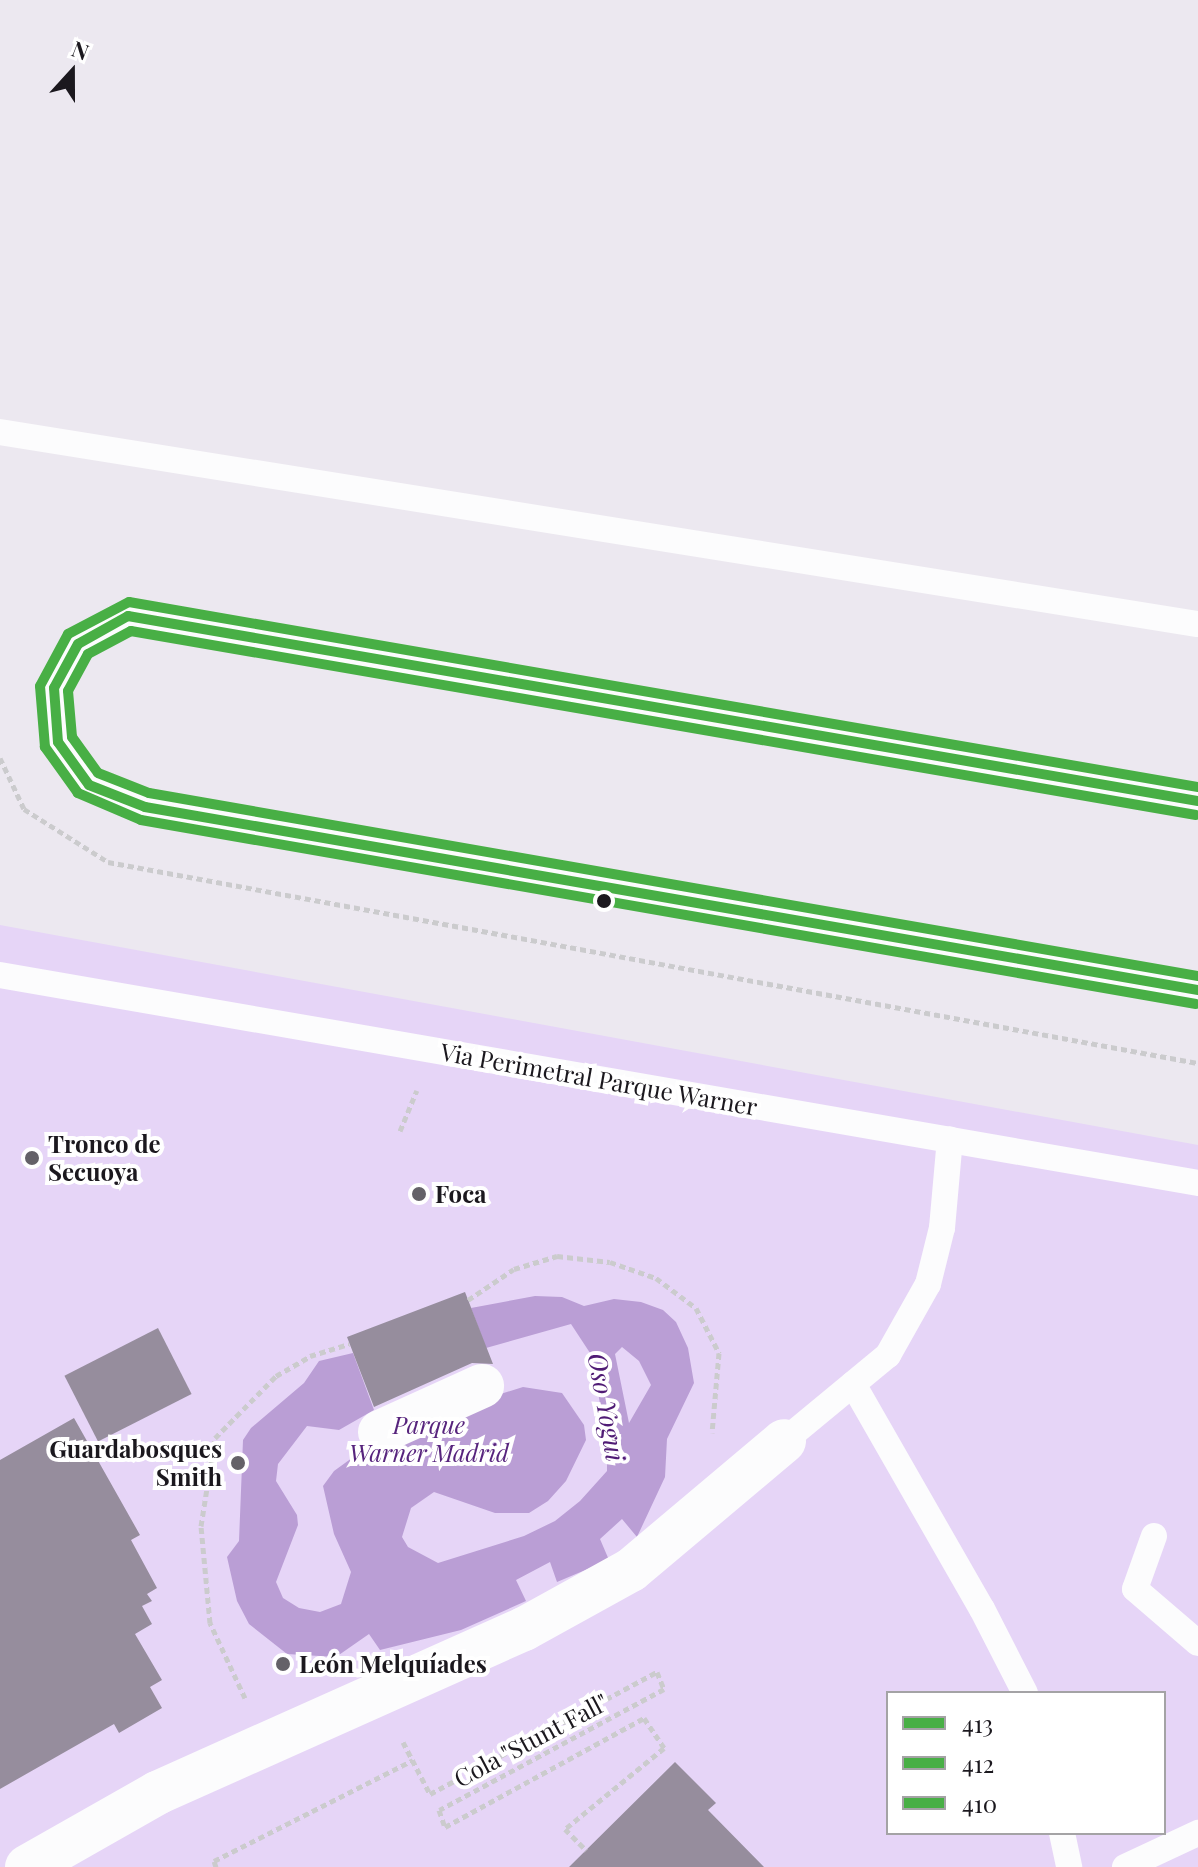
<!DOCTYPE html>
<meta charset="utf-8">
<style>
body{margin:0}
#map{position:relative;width:1198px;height:1867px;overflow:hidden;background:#ece8f0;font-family:"Playfair Display",serif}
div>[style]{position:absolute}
.green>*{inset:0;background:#e6d5f7}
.water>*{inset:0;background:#ba9ed5}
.building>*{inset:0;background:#968d9d;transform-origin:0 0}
.path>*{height:5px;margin-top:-2.5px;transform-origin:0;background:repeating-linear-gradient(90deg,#cbcbcd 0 6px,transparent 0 10px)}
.lane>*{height:26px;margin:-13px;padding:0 13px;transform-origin:13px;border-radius:13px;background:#fcfcfd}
.street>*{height:44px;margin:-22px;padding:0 22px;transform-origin:22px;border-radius:22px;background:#fcfcfd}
.bus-1>*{height:10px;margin:-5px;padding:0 5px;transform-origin:5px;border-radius:5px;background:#48af45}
.bus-2>*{height:10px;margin:-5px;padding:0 5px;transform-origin:5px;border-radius:5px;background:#48af45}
.bus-3>*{height:10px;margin:-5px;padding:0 5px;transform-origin:5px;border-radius:5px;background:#48af45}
.dots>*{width:22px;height:22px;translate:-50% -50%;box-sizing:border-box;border:4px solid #fff;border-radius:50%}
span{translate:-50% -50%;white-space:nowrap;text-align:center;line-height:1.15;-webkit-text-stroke:8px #fff;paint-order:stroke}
.street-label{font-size:24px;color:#1b181e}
.poi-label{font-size:24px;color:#1b181e;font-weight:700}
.left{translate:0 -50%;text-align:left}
.right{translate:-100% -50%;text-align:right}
.park-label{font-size:24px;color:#57247d;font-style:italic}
.water-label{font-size:26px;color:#501c75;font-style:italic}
.legend{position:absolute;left:886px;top:1691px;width:280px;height:144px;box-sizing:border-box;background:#fff;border:2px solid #a4a3a5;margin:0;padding:10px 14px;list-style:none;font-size:24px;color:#1b181e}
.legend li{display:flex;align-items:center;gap:16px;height:40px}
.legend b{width:40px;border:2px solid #a4a3a5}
.north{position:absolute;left:32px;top:32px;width:80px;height:80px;-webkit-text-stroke:6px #fff;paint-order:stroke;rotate:21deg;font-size:22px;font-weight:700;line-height:32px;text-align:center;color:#1b181e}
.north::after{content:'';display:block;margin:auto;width:28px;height:36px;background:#1b181e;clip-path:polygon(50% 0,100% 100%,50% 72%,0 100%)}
</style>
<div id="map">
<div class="green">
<div style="clip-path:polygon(evenodd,0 925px,1198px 1145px,1198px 1867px,0 1867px,0 925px,888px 1693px,1164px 1693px,1164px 1833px,888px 1833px,888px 1693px)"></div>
</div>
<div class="water">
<div style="clip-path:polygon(evenodd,535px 1296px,562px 1297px,584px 1306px,614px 1299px,641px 1302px,663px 1310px,676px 1322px,688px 1348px,694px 1383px,667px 1439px,665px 1477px,637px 1537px,622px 1519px,600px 1539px,609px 1560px,557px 1582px,550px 1562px,516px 1580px,526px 1601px,461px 1630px,380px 1650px,369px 1634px,336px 1657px,287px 1654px,249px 1624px,237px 1601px,227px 1557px,239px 1541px,243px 1440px,251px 1428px,304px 1383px,319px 1361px,353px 1353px,374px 1410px,339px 1430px,307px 1426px,278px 1464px,276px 1481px,297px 1515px,298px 1525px,276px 1582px,283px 1598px,299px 1608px,320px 1612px,341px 1604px,351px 1572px,334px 1534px,323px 1486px,334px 1471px,363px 1450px,453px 1409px,523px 1387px,562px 1393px,584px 1425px,586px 1440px,566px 1481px,548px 1501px,529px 1513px,495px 1513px,434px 1492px,411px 1508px,402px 1537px,408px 1547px,438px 1563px,524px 1536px,555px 1521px,580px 1501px,607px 1471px,607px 1446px,592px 1356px,571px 1324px,486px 1348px,471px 1308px,535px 1296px,622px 1347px,639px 1361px,651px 1385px,629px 1423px,615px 1354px,622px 1347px)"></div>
</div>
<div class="building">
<div style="clip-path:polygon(465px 1292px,493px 1364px,472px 1363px,374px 1407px,347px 1337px)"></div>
<div style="left:158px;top:1328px;width:74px;height:105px;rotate:63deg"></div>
<div style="clip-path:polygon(74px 1418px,140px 1535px,131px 1540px,157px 1588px,147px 1594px,152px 1601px,142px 1606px,152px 1624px,135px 1634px,162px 1680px,150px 1687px,162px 1708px,119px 1733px,114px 1724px,0 1789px,0 1460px)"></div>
<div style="clip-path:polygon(675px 1762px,716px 1803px,708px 1810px,764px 1867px,569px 1867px)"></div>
</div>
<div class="path">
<div style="left:0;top:758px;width:56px;rotate:64.8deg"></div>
<div style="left:24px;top:809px;width:99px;rotate:32.2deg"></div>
<div style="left:108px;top:862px;width:1108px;rotate:10.45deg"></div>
<div style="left:400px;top:1131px;width:44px;rotate:-67.5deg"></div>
<div style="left:468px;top:1300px;width:55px;rotate:-34deg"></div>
<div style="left:514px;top:1269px;width:45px;rotate:-16.8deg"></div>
<div style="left:557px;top:1256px;width:53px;rotate:6.5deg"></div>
<div style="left:610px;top:1262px;width:49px;rotate:19.2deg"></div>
<div style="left:656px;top:1278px;width:50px;rotate:36.9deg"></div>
<div style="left:696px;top:1308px;width:51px;rotate:62.9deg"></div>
<div style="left:719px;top:1353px;width:80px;rotate:95deg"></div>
<div style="left:245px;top:1698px;width:83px;rotate:-115deg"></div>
<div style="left:210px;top:1623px;width:97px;rotate:-95.3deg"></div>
<div style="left:201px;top:1526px;width:89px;rotate:-81deg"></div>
<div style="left:215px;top:1438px;width:87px;rotate:-45.5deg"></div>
<div style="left:276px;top:1376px;width:39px;rotate:-30deg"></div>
<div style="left:310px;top:1356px;width:41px;rotate:-17.1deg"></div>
<div style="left:403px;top:1742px;width:59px;rotate:62.6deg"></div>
<div style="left:430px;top:1794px;width:258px;rotate:-28.3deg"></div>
<div style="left:657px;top:1672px;width:18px;rotate:68deg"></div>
<div style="left:664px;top:1689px;width:255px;rotate:151.7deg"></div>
<div style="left:439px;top:1810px;width:18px;rotate:71deg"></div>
<div style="left:445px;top:1827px;width:227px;rotate:-28.7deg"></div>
<div style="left:644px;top:1718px;width:36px;rotate:56deg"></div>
<div style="left:664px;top:1748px;width:128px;rotate:140.7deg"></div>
<div style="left:565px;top:1829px;width:30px;rotate:45deg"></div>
<div style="left:216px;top:1867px;width:6px;rotate:-108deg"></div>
<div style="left:214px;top:1861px;width:223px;rotate:-26.9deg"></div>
</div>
<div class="lane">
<div style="left:0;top:432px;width:1213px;rotate:9.11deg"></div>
<div style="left:1198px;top:801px;width:1086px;rotate:-170.19deg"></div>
<div style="left:128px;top:616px;width:57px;rotate:150.8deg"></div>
<div style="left:78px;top:644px;width:50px;rotate:118.6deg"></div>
<div style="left:54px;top:688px;width:54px;rotate:85.8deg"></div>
<div style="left:58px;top:742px;width:53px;rotate:54.2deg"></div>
<div style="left:89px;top:785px;width:60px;rotate:21.4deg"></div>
<div style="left:145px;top:807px;width:1069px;rotate:9.86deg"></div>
<div style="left:0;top:975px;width:1216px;rotate:9.85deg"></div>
<div style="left:853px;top:1384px;width:259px;rotate:60.2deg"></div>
<div style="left:982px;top:1609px;width:94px;rotate:62.9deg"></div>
<div style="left:784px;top:1441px;width:135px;rotate:-39.6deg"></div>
<div style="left:888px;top:1355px;width:81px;rotate:-60.6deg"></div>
<div style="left:928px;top:1284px;width:58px;rotate:-76deg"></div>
<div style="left:942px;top:1228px;width:89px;rotate:-84.9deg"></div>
<div style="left:1154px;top:1536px;width:56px;rotate:109.7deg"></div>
<div style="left:1135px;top:1589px;width:83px;rotate:40.6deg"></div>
<div style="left:1062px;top:1833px;width:35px;rotate:78deg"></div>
<div style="left:1125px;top:1867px;width:81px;rotate:-25deg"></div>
</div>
<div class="street">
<div style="left:380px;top:1432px;width:112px;rotate:-24.3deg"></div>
<div style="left:27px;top:1867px;width:150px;rotate:-29.6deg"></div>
<div style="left:157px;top:1793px;width:402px;rotate:-24.1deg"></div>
<div style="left:524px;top:1629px;width:122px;rotate:-28.9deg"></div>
<div style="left:631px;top:1570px;width:200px;rotate:-40.1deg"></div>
</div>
<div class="bus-1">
<div style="left:1198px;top:801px;width:1086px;rotate:-170.19deg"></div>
<div style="left:128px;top:616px;width:57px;rotate:150.8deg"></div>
<div style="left:78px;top:644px;width:50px;rotate:118.6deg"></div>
<div style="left:54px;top:688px;width:54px;rotate:85.8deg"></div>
<div style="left:58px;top:742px;width:53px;rotate:54.2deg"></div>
<div style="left:89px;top:785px;width:60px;rotate:21.4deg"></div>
<div style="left:145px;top:807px;width:1069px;rotate:9.86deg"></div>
</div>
<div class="bus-2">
<div style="left:1196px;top:1004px;width:1071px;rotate:-170.11deg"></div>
<div style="left:141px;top:820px;width:69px;rotate:-156.8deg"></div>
<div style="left:78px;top:793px;width:57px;rotate:-125.7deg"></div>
<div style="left:45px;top:747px;width:61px;rotate:-94.7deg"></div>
<div style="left:40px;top:686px;width:59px;rotate:-61.7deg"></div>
<div style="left:68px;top:634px;width:69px;rotate:-27.7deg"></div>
<div style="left:129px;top:602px;width:1085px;rotate:9.82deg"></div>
</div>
<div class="bus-3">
<div style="left:1196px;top:815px;width:1081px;rotate:-170.2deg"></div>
<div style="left:131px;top:631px;width:49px;rotate:151.9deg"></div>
<div style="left:88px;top:654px;width:42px;rotate:118.4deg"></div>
<div style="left:68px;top:691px;width:46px;rotate:85deg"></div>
<div style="left:72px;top:737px;width:44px;rotate:54.2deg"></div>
<div style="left:98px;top:773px;width:55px;rotate:21.4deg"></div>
<div style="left:149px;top:793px;width:1065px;rotate:9.9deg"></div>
</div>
<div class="dots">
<div style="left:604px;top:901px;background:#1b181e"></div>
<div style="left:32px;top:1158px;background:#646168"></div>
<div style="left:419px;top:1194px;background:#646168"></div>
<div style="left:238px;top:1463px;background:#646168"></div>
<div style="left:283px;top:1664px;background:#646168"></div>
</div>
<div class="street-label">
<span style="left:599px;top:1079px;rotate:10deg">Via Perimetral Parque Warner</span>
<span style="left:531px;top:1740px;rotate:-28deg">Cola "Stunt Fall"</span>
</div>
<div class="poi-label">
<span class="left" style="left:48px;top:1158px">Tronco de<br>Secuoya</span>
<span class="left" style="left:435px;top:1194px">Foca</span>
<span class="right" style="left:222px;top:1463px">Guardabosques<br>Smith</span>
<span class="left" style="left:299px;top:1664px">León Melquíades</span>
</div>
<div class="park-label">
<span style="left:429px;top:1439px">Parque<br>Warner Madrid</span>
</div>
<div class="water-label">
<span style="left:607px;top:1407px;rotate:80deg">Oso Yogui</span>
</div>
<ul class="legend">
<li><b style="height:10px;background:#48af45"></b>413</li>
<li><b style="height:10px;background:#48af45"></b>412</li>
<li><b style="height:10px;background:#48af45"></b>410</li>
</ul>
<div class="north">N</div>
</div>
